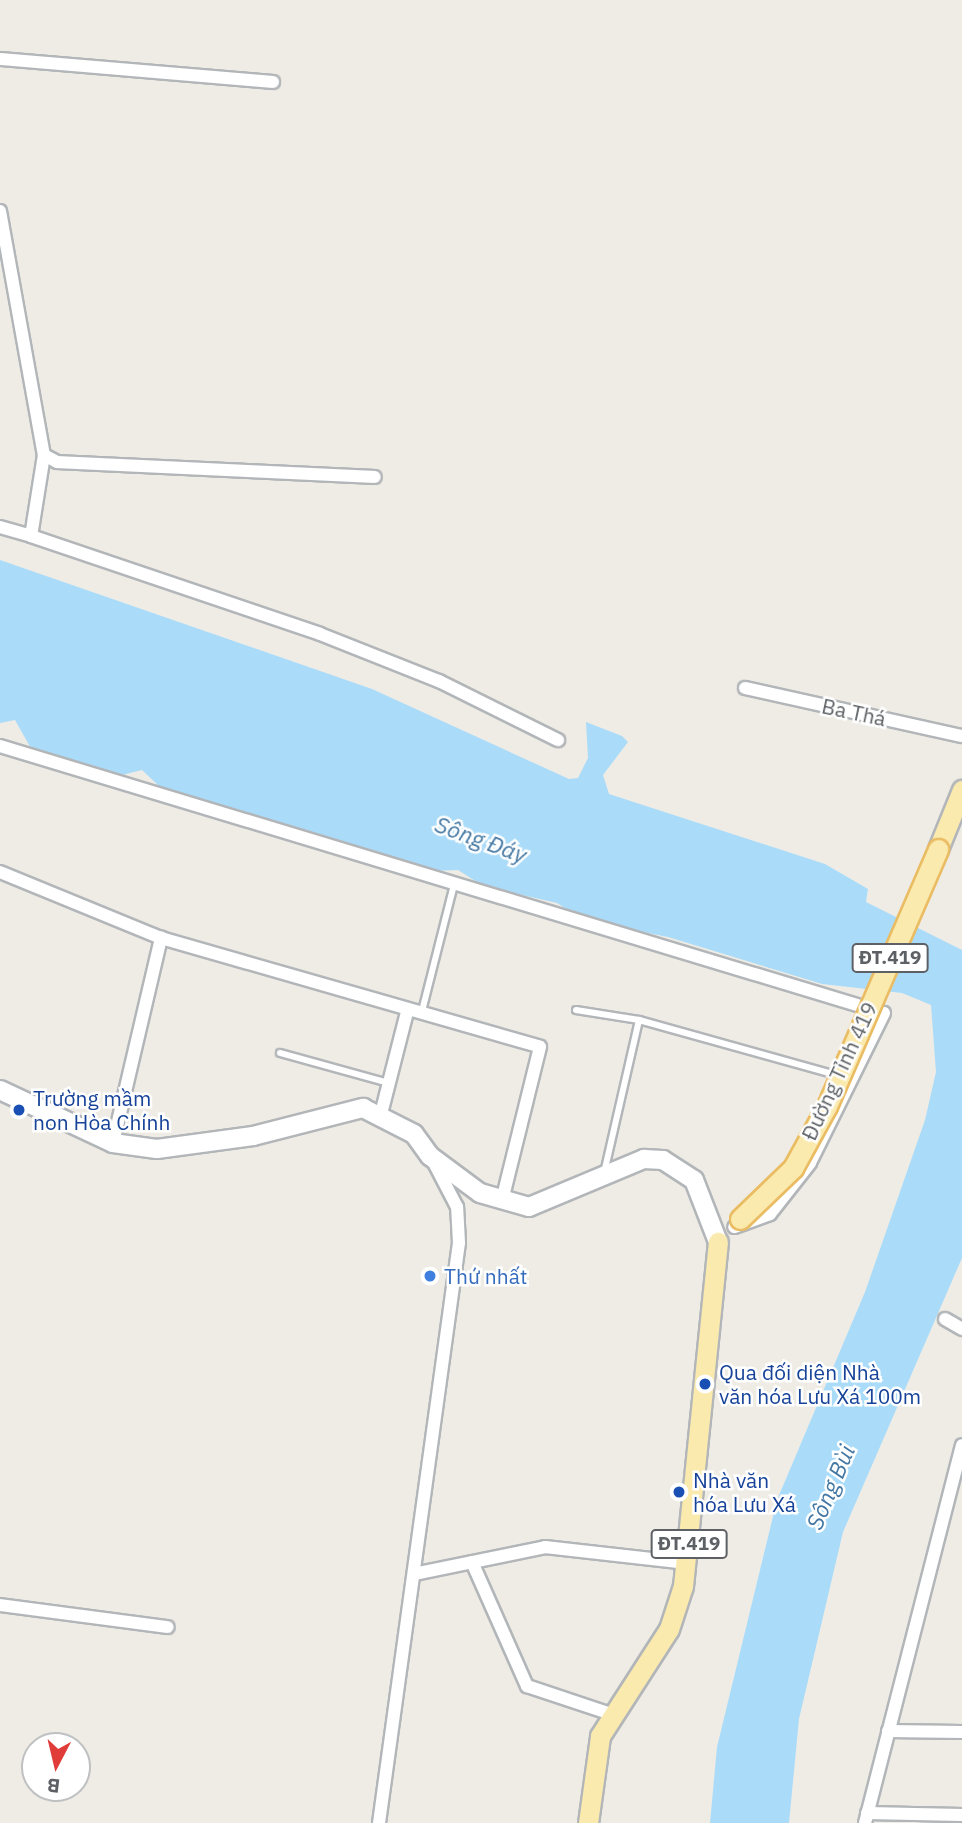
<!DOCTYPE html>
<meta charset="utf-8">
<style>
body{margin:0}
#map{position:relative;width:962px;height:1823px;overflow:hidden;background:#efece5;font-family:"IBM Plex Sans",sans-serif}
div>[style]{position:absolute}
.water>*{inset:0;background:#aadcfa}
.roads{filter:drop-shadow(2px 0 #b3b6b9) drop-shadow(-2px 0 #b3b6b9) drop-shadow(0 2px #b3b6b9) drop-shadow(0 -2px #b3b6b9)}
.lane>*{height:6px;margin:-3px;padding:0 3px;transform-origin:3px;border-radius:3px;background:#fff}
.street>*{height:12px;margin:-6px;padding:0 6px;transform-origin:6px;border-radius:6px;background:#fff}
.secondary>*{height:18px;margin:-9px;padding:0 9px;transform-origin:9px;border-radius:9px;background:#fff}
.primary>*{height:19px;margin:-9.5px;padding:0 9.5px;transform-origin:9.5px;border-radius:9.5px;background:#fbeaae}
.bridges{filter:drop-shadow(2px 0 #eabc63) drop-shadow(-2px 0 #eabc63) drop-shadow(0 2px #eabc63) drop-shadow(0 -2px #eabc63)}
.primary-bridge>*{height:19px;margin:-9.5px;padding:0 9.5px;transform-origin:9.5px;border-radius:9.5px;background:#fbeaae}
.dots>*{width:19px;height:19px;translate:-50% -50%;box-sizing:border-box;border:4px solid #fff;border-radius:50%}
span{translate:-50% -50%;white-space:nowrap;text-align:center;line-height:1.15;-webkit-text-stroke:5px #fff;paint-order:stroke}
.shield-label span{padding:2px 5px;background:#fff;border:2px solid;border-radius:5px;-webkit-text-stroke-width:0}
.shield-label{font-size:19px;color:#5d6165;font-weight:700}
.street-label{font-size:21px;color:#5d6165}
.transit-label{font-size:21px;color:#164399}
.left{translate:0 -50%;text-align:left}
.shop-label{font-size:21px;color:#366cbe}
.water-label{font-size:23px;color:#4478a3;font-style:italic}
.north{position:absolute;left:21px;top:1732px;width:70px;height:70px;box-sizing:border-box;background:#fff;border:2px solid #bec0c1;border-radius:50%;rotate:187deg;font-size:19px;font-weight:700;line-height:28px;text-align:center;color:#5d6165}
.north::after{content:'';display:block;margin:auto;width:24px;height:32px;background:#e03d3a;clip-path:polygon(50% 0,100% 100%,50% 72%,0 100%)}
</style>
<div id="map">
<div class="water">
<div style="clip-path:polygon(0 560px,372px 689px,569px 779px,578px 778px,588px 758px,586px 722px,622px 736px,628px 742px,603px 775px,609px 794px,825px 864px,868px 889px,866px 902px,962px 950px,962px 1258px,843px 1532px,799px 1719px,789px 1823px,710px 1823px,717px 1747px,777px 1500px,865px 1292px,925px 1120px,936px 1072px,931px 1005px,902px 993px,822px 984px,668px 937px,583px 920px,557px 903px,483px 886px,458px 870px,431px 871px,162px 789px,142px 770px,110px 778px,33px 752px,15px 720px,0 723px)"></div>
</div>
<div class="roads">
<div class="lane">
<div style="left:576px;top:1010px;width:64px;rotate:9deg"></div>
<div style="left:639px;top:1020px;width:208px;rotate:15.6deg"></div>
<div style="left:421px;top:1015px;width:134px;rotate:-75.8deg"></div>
<div style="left:280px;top:1053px;width:113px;rotate:15.4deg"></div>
<div style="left:604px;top:1173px;width:157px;rotate:-77.1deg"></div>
</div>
<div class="street">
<div style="left:0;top:59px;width:274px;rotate:4.8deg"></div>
<div style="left:0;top:211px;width:248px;rotate:79.8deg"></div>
<div style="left:44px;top:455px;width:82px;rotate:99.1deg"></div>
<div style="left:31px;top:536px;width:305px;rotate:18.7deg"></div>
<div style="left:320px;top:634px;width:128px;rotate:21.6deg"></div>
<div style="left:439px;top:681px;width:133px;rotate:26.4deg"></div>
<div style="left:44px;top:455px;width:15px;rotate:28deg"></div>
<div style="left:57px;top:462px;width:318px;rotate:2.7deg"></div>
<div style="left:0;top:527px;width:32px;rotate:16deg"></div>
<div style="left:745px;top:688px;width:222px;rotate:12.5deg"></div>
<div style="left:0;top:746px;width:923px;rotate:16.81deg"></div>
<div style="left:884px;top:1013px;width:167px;rotate:116.3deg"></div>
<div style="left:810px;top:1163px;width:65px;rotate:128.1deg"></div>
<div style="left:770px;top:1214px;width:38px;rotate:160deg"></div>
<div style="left:0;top:872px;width:174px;rotate:22.3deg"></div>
<div style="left:161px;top:938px;width:394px;rotate:16deg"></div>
<div style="left:540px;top:1047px;width:159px;rotate:103.9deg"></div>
<div style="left:381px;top:1114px;width:105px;rotate:-75.7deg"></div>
<div style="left:113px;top:1143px;width:211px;rotate:-76.8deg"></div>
<div style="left:945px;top:1319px;width:20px;rotate:30deg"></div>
<div style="left:472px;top:1562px;width:136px;rotate:66.1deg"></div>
<div style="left:527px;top:1686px;width:89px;rotate:18.4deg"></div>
<div style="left:414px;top:1574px;width:134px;rotate:-11.6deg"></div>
<div style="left:545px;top:1547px;width:143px;rotate:6.4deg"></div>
<div style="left:0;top:1605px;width:169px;rotate:7.5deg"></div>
<div style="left:888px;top:1731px;width:74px;rotate:0.8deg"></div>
<div style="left:867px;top:1813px;width:95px;rotate:1.2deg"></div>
<div style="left:379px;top:1823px;width:585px;rotate:-82.15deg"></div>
<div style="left:459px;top:1243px;width:36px;rotate:-93deg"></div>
<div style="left:457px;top:1207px;width:56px;rotate:-117.5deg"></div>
<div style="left:865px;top:1823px;width:390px;rotate:-75.6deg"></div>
</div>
<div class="secondary">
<div style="left:0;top:1090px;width:125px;rotate:25.1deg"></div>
<div style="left:113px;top:1143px;width:44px;rotate:7.8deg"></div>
<div style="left:157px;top:1149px;width:97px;rotate:-7.7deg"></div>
<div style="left:253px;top:1136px;width:114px;rotate:-14.3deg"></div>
<div style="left:363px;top:1108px;width:57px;rotate:27deg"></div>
<div style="left:414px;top:1134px;width:27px;rotate:54deg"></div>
<div style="left:430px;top:1156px;width:62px;rotate:36.5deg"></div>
<div style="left:480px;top:1193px;width:51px;rotate:15.9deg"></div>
<div style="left:529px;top:1207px;width:125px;rotate:-22.7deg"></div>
<div style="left:644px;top:1159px;width:19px;rotate:3deg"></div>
<div style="left:663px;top:1160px;width:37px;rotate:33deg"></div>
<div style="left:694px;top:1180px;width:66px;rotate:68.8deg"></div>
</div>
<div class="primary">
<div style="left:938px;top:849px;width:64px;rotate:-67.9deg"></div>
<div style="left:588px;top:1823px;width:88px;rotate:-82.1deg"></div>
<div style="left:600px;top:1736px;width:127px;rotate:-57.2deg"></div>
<div style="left:669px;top:1629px;width:45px;rotate:-72deg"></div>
<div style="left:683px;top:1586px;width:346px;rotate:-84.2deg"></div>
</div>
</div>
<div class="bridges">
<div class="primary-bridge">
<div style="left:740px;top:1219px;width:74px;rotate:-43.9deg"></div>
<div style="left:793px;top:1168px;width:71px;rotate:-61.3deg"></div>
<div style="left:827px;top:1106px;width:280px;rotate:-66.6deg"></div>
</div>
</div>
<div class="dots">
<div style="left:19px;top:1110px;background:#1a4fb4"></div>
<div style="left:430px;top:1276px;background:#3f7fe0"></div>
<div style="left:705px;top:1384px;background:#1a4fb4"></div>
<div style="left:679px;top:1492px;background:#1a4fb4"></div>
</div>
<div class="shield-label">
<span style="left:890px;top:958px">ĐT.419</span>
<span style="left:689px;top:1544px">ĐT.419</span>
</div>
<div class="street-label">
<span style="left:854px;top:712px;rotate:12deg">Ba Thá</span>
<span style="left:839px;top:1071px;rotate:-65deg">Đường Tỉnh 419</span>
</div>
<div class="transit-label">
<span class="left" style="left:33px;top:1110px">Trường mầm<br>non Hòa Chính</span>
<span class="left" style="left:719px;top:1384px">Qua đối diện Nhà<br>văn hóa Lưu Xá 100m</span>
<span class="left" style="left:693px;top:1492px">Nhà văn<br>hóa Lưu Xá</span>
</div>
<div class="shop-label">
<span class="left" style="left:444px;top:1276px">Thứ nhất</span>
</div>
<div class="water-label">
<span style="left:481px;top:839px;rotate:20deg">Sông Đáy</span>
<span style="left:830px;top:1487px;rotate:-67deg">Sông Bùi</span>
</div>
<div class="north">B</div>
</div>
